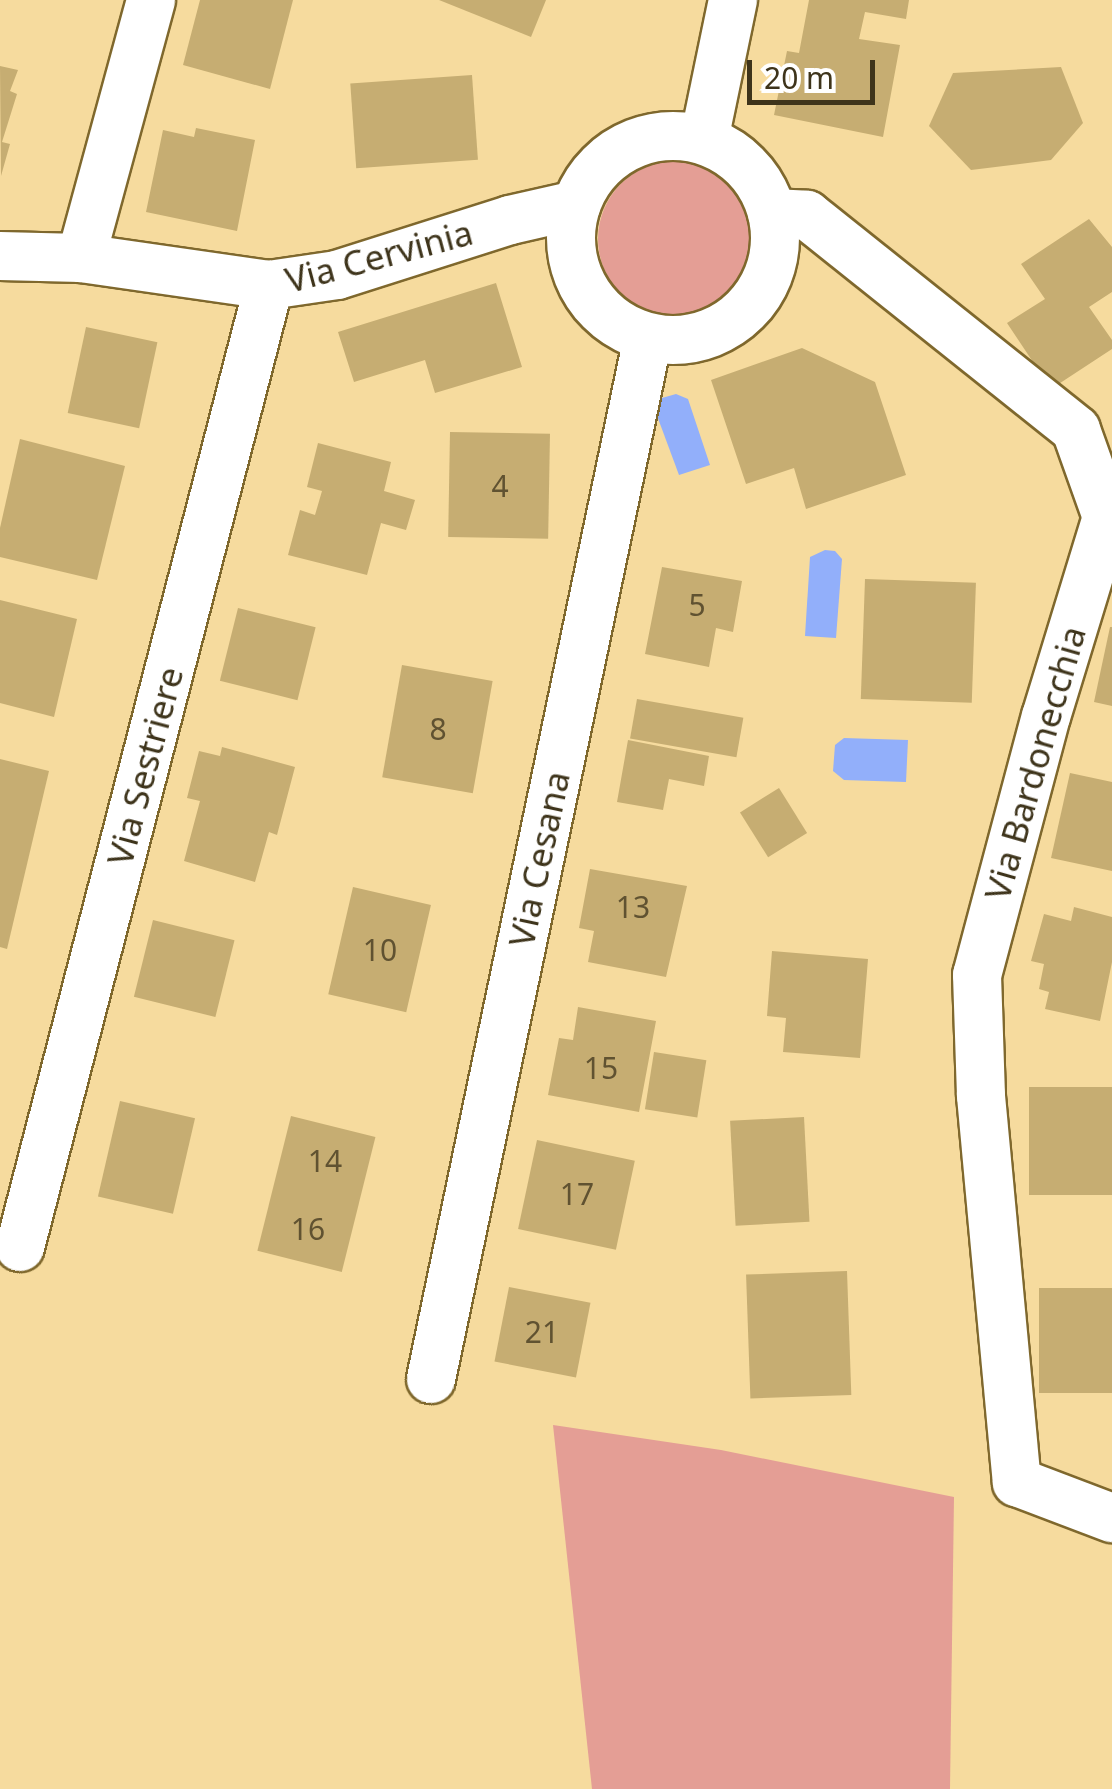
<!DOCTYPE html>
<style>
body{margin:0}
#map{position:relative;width:1112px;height:1789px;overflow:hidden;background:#f6db9e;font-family:"Noto Sans",sans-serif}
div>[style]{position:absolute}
.green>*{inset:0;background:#e49e95}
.round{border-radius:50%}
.water>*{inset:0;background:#92affa}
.building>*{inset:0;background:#c6ad72;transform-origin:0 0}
.roads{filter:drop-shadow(2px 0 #7f682d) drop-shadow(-2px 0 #7f682d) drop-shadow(0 2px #7f682d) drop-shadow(0 -2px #7f682d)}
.street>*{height:48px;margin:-24px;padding:0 24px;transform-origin:24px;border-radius:24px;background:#fff}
.street>.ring{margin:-24px;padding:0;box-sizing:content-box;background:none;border:48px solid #fff;border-radius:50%}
span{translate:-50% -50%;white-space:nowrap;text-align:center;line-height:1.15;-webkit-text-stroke:8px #fff;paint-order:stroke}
.number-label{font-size:30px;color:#605231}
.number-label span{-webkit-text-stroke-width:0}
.street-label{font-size:35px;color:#3e341b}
.scale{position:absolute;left:747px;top:60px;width:128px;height:45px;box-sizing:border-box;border:5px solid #3e341b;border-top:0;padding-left:12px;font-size:30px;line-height:35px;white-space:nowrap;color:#3e341b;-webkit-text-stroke:8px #fff;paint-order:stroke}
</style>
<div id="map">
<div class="green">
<div class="round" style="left:598px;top:161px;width:156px;height:156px"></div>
<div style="clip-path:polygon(553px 1425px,721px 1450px,954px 1497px,950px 1789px,592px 1789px)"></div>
</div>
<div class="water">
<div style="clip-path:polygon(676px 394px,688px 399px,710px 465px,679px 475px,656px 413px,662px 398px)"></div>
<div style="clip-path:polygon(825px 550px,835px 551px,842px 559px,836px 638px,805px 636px,810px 557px)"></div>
<div style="clip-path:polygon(844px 738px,908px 740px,906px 782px,844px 780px,833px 771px,835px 745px)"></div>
</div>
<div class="building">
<div style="clip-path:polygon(200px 0,293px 0,270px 89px,183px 65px)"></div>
<div style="clip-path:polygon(439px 0,546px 0,531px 37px)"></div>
<div style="clip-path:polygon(809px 0,909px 0,906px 19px,865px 12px,859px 39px,900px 45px,883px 137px,774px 115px,787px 51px,799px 53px)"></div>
<div style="clip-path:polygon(0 66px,18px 70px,10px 91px,17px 94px,2px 142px,10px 144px,1px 176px)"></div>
<div style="clip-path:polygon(1061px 67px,1083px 123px,1051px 160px,971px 170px,929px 126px,953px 73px)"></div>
<div style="left:472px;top:75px;width:85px;height:122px;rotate:86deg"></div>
<div style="clip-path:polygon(196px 128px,255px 140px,237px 231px,146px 212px,163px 130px,194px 137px)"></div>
<div style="clip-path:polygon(1089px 219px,1112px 247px,1112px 292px,1089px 307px,1112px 340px,1112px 349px,1051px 389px,1007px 323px,1045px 299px,1021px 264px)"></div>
<div style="clip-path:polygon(496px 283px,522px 367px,435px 393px,425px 360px,354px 382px,338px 332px)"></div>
<div style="left:86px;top:327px;width:73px;height:88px;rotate:12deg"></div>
<div style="clip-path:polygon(802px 348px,875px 382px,906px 475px,806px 509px,794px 468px,746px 484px,711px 380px)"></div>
<div style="left:450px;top:432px;width:100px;height:105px;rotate:1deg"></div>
<div style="clip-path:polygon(20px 439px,125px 466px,97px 580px,0 557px,0 528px)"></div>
<div style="clip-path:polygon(318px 443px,391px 462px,384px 491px,415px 500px,406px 530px,381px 523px,367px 575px,288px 555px,300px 510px,315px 515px,322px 491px,307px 487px)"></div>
<div style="clip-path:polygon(662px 567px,742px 581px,733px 632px,716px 628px,709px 667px,645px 654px)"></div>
<div style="left:865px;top:579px;width:111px;height:120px;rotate:2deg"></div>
<div style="clip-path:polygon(0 600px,77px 619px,54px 717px,0 703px)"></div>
<div style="left:238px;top:608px;width:80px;height:75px;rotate:14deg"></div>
<div style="clip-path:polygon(1110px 627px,1112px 627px,1112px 706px,1094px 702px)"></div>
<div style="left:402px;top:665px;width:92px;height:114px;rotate:10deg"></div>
<div style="left:637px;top:699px;width:108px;height:40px;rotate:10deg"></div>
<div style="clip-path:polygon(628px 740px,709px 756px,704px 786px,669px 779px,663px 810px,617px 802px)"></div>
<div style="clip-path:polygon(222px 747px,295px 767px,277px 835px,269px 832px,255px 882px,184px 861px,200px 801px,187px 798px,199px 751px,220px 756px)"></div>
<div style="clip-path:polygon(0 759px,49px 771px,7px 949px,0 947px)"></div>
<div style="clip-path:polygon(1070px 773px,1112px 782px,1112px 871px,1051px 858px)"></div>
<div style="left:779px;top:788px;width:53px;height:46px;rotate:58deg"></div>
<div style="clip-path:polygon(590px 869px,687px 886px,666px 977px,588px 962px,594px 931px,579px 928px)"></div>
<div style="left:353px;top:887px;width:80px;height:110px;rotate:13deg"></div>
<div style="clip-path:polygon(1074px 907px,1112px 917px,1112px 962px,1100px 1021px,1045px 1009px,1049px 992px,1039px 989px,1044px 964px,1031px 961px,1044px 914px,1071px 921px)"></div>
<div style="left:153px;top:920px;width:84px;height:79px;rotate:14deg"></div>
<div style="clip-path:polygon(772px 951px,868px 959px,860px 1058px,783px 1052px,786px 1018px,767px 1016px)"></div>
<div style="clip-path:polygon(578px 1007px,656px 1021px,639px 1112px,548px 1095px,559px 1038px,573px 1040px)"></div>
<div style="left:654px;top:1052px;width:53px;height:58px;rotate:9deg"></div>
<div style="left:1112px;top:1087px;width:108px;height:83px;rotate:90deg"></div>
<div style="left:120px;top:1101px;width:77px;height:98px;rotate:13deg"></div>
<div style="left:291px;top:1116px;width:87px;height:139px;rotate:14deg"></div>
<div style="left:804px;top:1117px;width:105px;height:74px;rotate:87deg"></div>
<div style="left:537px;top:1140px;width:100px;height:91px;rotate:12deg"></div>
<div style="left:847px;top:1271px;width:124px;height:101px;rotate:88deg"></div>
<div style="left:509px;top:1287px;width:83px;height:76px;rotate:11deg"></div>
<div style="left:1112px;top:1288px;width:105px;height:73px;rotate:90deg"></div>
</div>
<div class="roads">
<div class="street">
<div class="ring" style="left:571px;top:136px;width:156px;height:156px"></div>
<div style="left:704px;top:140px;width:143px;rotate:-78.3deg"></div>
<div style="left:772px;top:213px;width:35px;rotate:3deg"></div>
<div style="left:807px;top:215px;width:344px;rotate:38.6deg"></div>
<div style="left:1076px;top:430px;width:92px;rotate:70.4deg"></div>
<div style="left:1107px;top:517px;width:208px;rotate:107deg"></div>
<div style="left:1046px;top:716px;width:268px;rotate:104.9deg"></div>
<div style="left:977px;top:975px;width:121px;rotate:88.1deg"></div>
<div style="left:981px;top:1096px;width:388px;rotate:84.7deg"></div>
<div style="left:1017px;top:1482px;width:102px;rotate:20.8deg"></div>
<div style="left:0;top:256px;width:81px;rotate:1.4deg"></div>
<div style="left:81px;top:258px;width:190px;rotate:8.2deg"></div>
<div style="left:269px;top:285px;width:69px;rotate:-8.4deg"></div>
<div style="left:337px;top:275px;width:182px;rotate:-17.6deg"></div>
<div style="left:510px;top:220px;width:68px;rotate:-12.8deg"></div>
<div style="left:81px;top:258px;width:267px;rotate:-74.8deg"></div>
<div style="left:20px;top:1247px;width:994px;rotate:-75.49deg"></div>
<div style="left:431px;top:1379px;width:1063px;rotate:-78.23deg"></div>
</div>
</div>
<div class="number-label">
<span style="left:500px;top:486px">4</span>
<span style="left:697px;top:605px">5</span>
<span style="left:438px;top:729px">8</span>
<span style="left:633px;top:907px">13</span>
<span style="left:380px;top:950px">10</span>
<span style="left:601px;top:1068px">15</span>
<span style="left:325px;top:1161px">14</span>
<span style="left:577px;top:1194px">17</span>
<span style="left:308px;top:1229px">16</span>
<span style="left:542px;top:1332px">21</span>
</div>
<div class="street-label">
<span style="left:379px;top:256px;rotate:-15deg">Via Cervinia</span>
<span style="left:1035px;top:763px;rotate:-74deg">Via Bardonecchia</span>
<span style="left:145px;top:766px;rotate:-75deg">Via Sestriere</span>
<span style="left:539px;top:859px;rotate:-78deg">Via Cesana</span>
</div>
<div class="scale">20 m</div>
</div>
